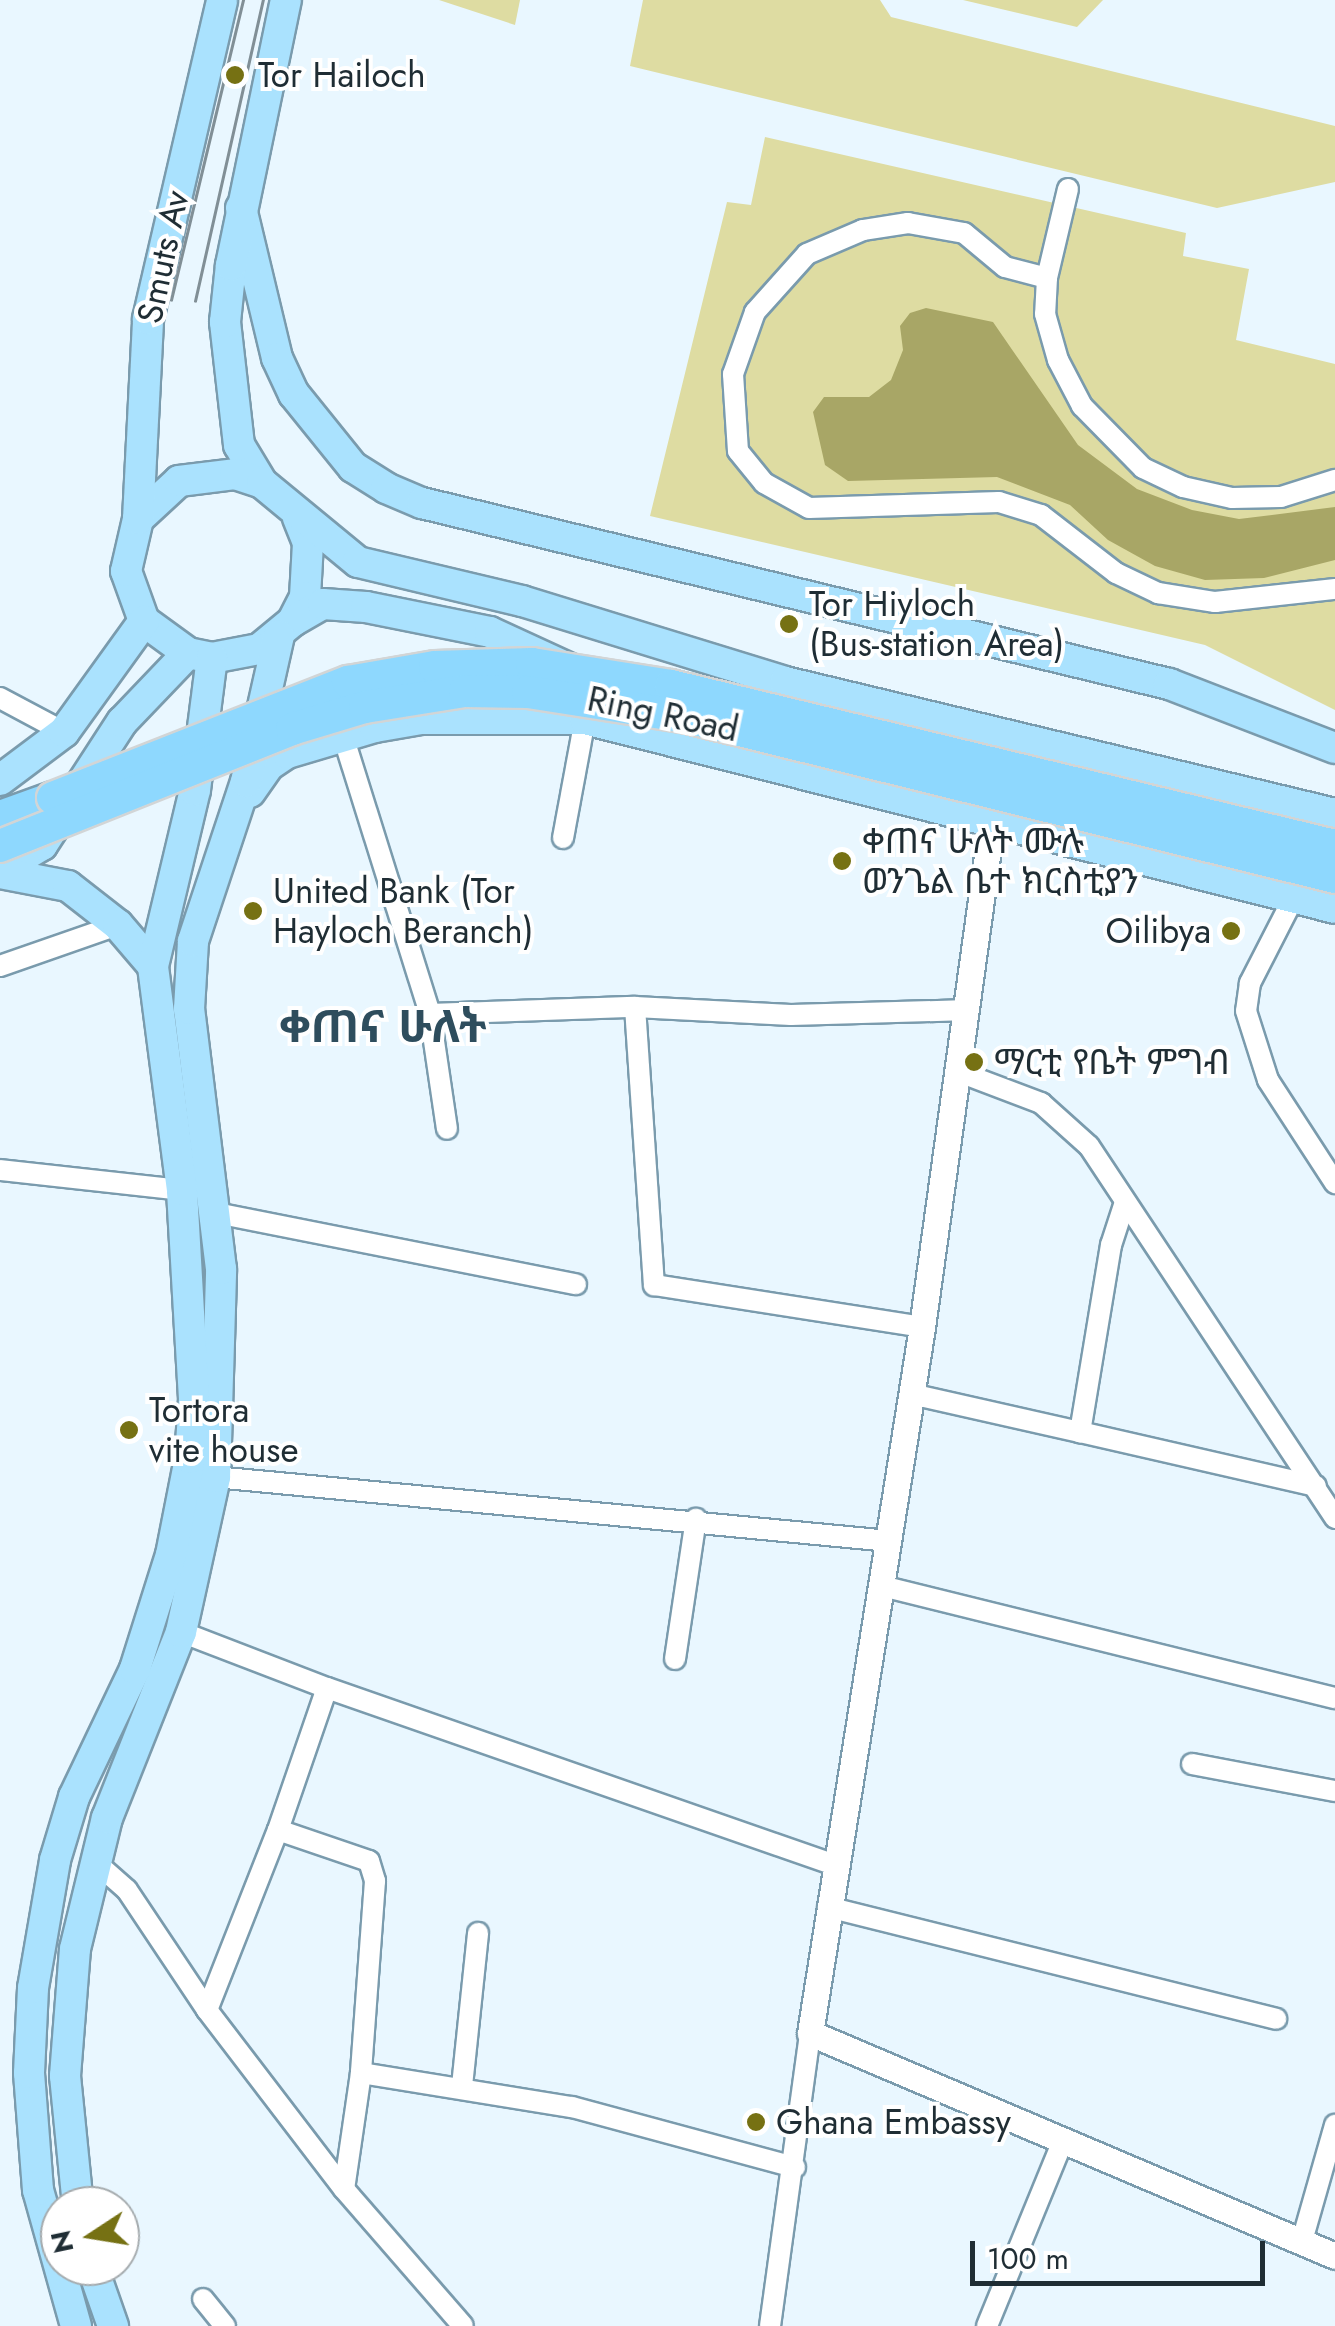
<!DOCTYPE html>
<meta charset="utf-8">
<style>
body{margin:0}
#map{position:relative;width:1335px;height:2326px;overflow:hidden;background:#e9f7ff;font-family:Jost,"Noto Sans Ethiopic",sans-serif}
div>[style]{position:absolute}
.green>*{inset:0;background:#dedca2}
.water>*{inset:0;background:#a8a666}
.roads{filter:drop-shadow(2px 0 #7a9bad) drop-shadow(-2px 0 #7a9bad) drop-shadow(0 2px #7a9bad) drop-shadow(0 -2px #7a9bad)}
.minor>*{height:20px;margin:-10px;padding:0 10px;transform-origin:10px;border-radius:10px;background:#fff}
.tertiary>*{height:25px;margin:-12.5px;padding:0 12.5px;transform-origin:12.5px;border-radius:12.5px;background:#fff}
.primary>*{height:30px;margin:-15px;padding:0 15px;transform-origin:15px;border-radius:15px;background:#aae2fe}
.trunk>*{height:32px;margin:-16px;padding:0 16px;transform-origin:16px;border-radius:16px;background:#8ed8fe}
.tram>*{height:2.5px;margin:-1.25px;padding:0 1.25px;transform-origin:1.25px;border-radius:1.25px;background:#818f96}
.bridges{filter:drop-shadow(2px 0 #d2d5d6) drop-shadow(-2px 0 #d2d5d6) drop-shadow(0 2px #d2d5d6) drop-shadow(0 -2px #d2d5d6)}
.trunk-bridge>*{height:32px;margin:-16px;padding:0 16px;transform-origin:16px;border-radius:16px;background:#8ed8fe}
.dots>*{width:28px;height:28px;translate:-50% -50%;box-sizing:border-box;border:5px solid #fff;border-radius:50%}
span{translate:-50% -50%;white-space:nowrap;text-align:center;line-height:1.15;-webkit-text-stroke:8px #fff;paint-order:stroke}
.poi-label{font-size:35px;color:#1f2d34}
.left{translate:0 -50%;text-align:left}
.right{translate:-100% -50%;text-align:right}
.street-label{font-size:35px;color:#1f2d34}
.district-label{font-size:45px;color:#2e4d5d;font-weight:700}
.north{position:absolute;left:40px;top:2186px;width:100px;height:100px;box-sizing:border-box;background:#fff;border:2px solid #a5abae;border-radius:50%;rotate:258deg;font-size:28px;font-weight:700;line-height:40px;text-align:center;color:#1f2d34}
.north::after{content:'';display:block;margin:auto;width:35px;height:45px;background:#767113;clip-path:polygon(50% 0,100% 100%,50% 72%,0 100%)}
.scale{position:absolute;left:970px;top:2241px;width:295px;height:45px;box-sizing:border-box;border:5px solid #1f2d34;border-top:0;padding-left:12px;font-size:30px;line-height:35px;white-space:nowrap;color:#1f2d34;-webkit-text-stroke:8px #fff;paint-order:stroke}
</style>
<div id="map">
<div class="green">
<div style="clip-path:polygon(439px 0,520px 0,515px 25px)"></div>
<div style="clip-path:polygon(643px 0,880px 0,891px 17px,1335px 126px,1335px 182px,1217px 208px,630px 66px)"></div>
<div style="clip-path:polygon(963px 0,1103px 0,1077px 27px)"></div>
<div style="clip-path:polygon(765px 137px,1186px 233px,1183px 256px,1249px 269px,1236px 340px,1335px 364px,1335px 710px,1205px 645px,650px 516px,727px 202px,751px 205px)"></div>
</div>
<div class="water">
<div style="clip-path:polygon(926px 308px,993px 322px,1078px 445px,1137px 489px,1192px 510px,1239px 519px,1335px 507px,1335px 560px,1264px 578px,1205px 580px,1155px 566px,1108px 540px,1070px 505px,997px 477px,848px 481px,825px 465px,813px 412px,824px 397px,869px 397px,891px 380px,903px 350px,900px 326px,910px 313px)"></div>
</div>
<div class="roads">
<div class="minor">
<div style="left:1068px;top:189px;width:91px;rotate:103.3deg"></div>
<div style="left:1047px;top:278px;width:43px;rotate:-165.3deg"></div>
<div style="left:1005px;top:267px;width:53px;rotate:-140.3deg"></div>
<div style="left:964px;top:233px;width:57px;rotate:-169.9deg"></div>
<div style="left:908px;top:223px;width:46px;rotate:171.2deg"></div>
<div style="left:863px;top:230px;width:61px;rotate:156.8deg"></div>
<div style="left:807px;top:254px;width:78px;rotate:131.9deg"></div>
<div style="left:755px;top:312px;width:66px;rotate:109.5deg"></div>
<div style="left:733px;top:374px;width:77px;rotate:86.3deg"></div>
<div style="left:738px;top:451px;width:41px;rotate:50.9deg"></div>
<div style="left:764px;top:483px;width:51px;rotate:29.1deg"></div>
<div style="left:809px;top:508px;width:190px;rotate:-1.8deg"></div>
<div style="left:999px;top:502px;width:44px;rotate:17.2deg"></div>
<div style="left:1041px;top:515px;width:95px;rotate:37.7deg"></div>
<div style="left:1116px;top:573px;width:47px;rotate:25.5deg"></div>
<div style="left:1158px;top:593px;width:58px;rotate:9deg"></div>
<div style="left:1215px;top:602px;width:121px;rotate:-6.2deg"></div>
<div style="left:1047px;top:278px;width:36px;rotate:93deg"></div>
<div style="left:1045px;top:314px;width:48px;rotate:74.2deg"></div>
<div style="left:1058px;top:360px;width:52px;rotate:62.4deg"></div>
<div style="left:1082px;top:406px;width:87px;rotate:45.5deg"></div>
<div style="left:1143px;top:468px;width:44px;rotate:25.4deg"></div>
<div style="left:1183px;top:487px;width:50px;rotate:12.7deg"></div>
<div style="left:1232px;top:498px;width:49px;rotate:-1.2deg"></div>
<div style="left:1281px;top:497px;width:57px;rotate:-17.5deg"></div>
<div style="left:0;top:698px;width:72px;rotate:28deg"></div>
<div style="left:343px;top:736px;width:291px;rotate:72.6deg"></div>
<div style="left:430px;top:1014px;width:116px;rotate:81.6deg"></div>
<div style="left:563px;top:838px;width:121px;rotate:-79.5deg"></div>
<div style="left:1294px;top:897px;width:97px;rotate:117.1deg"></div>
<div style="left:1250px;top:983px;width:28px;rotate:98deg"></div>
<div style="left:1246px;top:1011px;width:72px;rotate:72.3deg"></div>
<div style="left:1268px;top:1080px;width:123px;rotate:57deg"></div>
<div style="left:0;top:966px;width:125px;rotate:-19.2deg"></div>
<div style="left:635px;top:1007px;width:279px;rotate:86.1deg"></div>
<div style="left:654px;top:1285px;width:271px;rotate:8.9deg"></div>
<div style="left:430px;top:1014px;width:205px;rotate:-2deg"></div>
<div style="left:635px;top:1007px;width:156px;rotate:2.9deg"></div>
<div style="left:791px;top:1015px;width:177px;rotate:-1.6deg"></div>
<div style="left:959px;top:1072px;width:88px;rotate:20.7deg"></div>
<div style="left:1041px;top:1103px;width:64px;rotate:41.9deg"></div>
<div style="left:1089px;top:1146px;width:446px;rotate:56.5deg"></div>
<div style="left:0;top:1170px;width:183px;rotate:6.3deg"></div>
<div style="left:1125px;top:1202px;width:45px;rotate:108deg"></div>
<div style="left:1111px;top:1245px;width:190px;rotate:99.4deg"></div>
<div style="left:1080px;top:1432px;width:242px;rotate:12.9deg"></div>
<div style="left:216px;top:1213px;width:367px;rotate:11.2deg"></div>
<div style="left:911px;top:1394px;width:173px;rotate:12.7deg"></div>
<div style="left:215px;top:1477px;width:677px;rotate:5.42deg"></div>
<div style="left:882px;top:1586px;width:467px;rotate:13.9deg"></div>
<div style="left:181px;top:1632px;width:156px;rotate:21deg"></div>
<div style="left:675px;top:1659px;width:142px;rotate:-81.5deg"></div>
<div style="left:1192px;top:1764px;width:146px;rotate:10.7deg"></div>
<div style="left:278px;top:1830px;width:150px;rotate:-71deg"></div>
<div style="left:327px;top:1688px;width:541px;rotate:19.21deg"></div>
<div style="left:93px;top:1860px;width:45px;rotate:41.4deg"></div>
<div style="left:127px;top:1890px;width:144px;rotate:56.3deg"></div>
<div style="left:207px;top:2010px;width:225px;rotate:52.6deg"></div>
<div style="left:344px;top:2189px;width:181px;rotate:49deg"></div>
<div style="left:828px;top:1907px;width:462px;rotate:14deg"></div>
<div style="left:207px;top:2010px;width:193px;rotate:-68.5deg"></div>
<div style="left:278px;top:1830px;width:96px;rotate:18.8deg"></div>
<div style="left:369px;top:1861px;width:21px;rotate:73deg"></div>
<div style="left:375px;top:1881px;width:193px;rotate:94.2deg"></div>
<div style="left:361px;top:2073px;width:117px;rotate:98.3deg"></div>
<div style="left:361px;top:2073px;width:214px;rotate:9.2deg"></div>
<div style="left:572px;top:2107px;width:231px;rotate:15.1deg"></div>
<div style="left:462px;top:2086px;width:154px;rotate:-84deg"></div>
<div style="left:1302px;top:2241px;width:121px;rotate:-74.1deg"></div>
<div style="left:203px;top:2299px;width:35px;rotate:51deg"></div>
<div style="left:770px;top:2326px;width:296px;rotate:-82.2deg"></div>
<div style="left:987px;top:2326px;width:198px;rotate:-67.7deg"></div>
</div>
<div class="tertiary">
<div style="left:992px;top:820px;width:512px;rotate:97.86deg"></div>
<div style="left:922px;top:1327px;width:715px;rotate:99.01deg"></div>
<div style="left:810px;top:2033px;width:570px;rotate:23.01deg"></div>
</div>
<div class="primary">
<div style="left:241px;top:208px;width:154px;rotate:76.5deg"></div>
<div style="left:277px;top:358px;width:40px;rotate:65deg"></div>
<div style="left:294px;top:394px;width:94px;rotate:51.1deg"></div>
<div style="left:353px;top:467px;width:39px;rotate:32deg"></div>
<div style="left:386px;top:488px;width:39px;rotate:23deg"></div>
<div style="left:422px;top:503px;width:769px;rotate:13.62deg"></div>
<div style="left:1169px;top:684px;width:178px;rotate:21.1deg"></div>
<div style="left:262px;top:483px;width:44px;rotate:-121.2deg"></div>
<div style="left:239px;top:445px;width:124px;rotate:-96.5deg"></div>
<div style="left:225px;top:322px;width:57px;rotate:-84deg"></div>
<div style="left:231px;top:265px;width:271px;rotate:-78.3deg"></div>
<div style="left:298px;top:518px;width:27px;rotate:68deg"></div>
<div style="left:308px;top:543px;width:54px;rotate:93.2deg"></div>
<div style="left:305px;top:597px;width:27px;rotate:117deg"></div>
<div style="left:293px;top:621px;width:44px;rotate:140.5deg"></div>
<div style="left:259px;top:649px;width:48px;rotate:169.2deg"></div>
<div style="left:212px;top:658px;width:25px;rotate:-168deg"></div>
<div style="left:188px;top:653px;width:54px;rotate:-144deg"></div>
<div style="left:144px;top:621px;width:53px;rotate:-109.8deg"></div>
<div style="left:126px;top:571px;width:53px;rotate:-77deg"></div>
<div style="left:138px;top:519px;width:56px;rotate:-42.8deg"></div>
<div style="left:179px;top:481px;width:56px;rotate:-7.1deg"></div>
<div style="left:235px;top:474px;width:28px;rotate:18deg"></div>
<div style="left:262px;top:483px;width:124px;rotate:39.5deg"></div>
<div style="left:358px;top:562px;width:169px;rotate:13.4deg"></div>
<div style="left:522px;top:601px;width:275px;rotate:17.1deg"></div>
<div style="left:785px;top:682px;width:566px;rotate:13.5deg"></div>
<div style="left:138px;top:519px;width:200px;rotate:-87.1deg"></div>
<div style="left:148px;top:319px;width:327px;rotate:-76.9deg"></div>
<div style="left:293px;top:621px;width:34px;rotate:-30deg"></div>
<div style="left:323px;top:604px;width:43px;rotate:4deg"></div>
<div style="left:366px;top:607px;width:126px;rotate:11.4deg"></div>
<div style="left:490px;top:632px;width:88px;rotate:24.8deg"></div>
<div style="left:0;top:780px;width:80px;rotate:-36.9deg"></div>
<div style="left:64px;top:732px;width:137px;rotate:-54.2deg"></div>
<div style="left:250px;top:792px;width:33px;rotate:-55deg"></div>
<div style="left:269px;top:765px;width:22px;rotate:-34deg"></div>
<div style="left:287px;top:753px;width:92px;rotate:-16.5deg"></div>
<div style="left:375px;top:727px;width:47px;rotate:-9.9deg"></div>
<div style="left:421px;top:719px;width:164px"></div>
<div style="left:585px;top:719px;width:773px;rotate:14.14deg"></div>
<div style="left:0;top:870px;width:49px;rotate:-30.8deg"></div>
<div style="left:42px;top:845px;width:147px;rotate:-57deg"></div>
<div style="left:122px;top:722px;width:95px;rotate:-46.3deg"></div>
<div style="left:0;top:873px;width:69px;rotate:10.8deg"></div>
<div style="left:68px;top:886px;width:63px;rotate:38deg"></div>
<div style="left:118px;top:925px;width:54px;rotate:49.5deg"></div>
<div style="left:78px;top:2206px;width:131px;rotate:-95.7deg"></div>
<div style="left:65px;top:2076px;width:127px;rotate:-85.5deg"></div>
<div style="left:75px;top:1949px;width:135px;rotate:-76.3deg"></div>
<div style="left:107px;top:1818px;width:200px;rotate:-68.3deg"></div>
<div style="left:181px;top:1632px;width:159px;rotate:-77.6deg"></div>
<div style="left:215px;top:1477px;width:208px;rotate:-88.3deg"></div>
<div style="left:221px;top:1269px;width:262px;rotate:-97deg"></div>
<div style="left:189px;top:1009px;width:68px;rotate:-86.6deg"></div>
<div style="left:193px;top:941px;width:168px;rotate:-71.6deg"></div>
<div style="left:246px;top:782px;width:150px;rotate:-77.3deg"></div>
<div style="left:92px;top:2266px;width:64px;rotate:70.7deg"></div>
<div style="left:76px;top:2326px;width:141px;rotate:-105.6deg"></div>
<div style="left:38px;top:2190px;width:117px;rotate:-94.4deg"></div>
<div style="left:29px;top:2073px;width:85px;rotate:-87.3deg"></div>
<div style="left:33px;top:1988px;width:130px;rotate:-80.2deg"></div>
<div style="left:55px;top:1860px;width:66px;rotate:-73.2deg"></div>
<div style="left:74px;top:1797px;width:142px;rotate:-64.5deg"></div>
<div style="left:135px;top:1669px;width:120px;rotate:-72.5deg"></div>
<div style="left:171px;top:1555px;width:99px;rotate:-78.9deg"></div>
<div style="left:190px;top:1458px;width:59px;rotate:-86.1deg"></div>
<div style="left:194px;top:1399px;width:209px;rotate:-93.3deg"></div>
<div style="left:182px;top:1190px;width:226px;rotate:-97.4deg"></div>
<div style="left:153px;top:966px;width:181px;rotate:-76.6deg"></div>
<div style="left:195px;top:790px;width:133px;rotate:-82.7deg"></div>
</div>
<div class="trunk">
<div style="left:0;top:817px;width:56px;rotate:-19.7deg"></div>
</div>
</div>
<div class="tram">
<div style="left:171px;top:300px;width:309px;rotate:-76.5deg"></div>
<div style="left:195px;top:301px;width:309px;rotate:-77.3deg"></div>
</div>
<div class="bridges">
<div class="trunk-bridge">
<div style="left:53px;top:798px;width:317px;rotate:-21.5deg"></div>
<div style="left:348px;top:682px;width:88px;rotate:-9.8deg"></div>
<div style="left:435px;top:667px;width:97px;rotate:-1.8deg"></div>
<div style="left:532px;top:664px;width:141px;rotate:9deg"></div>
<div style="left:671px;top:686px;width:683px;rotate:13.55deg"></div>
<div style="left:0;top:846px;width:315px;rotate:-21.8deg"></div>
<div style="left:292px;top:729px;width:76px;rotate:-16.8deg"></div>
<div style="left:365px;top:707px;width:101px;rotate:-9.1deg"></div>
<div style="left:465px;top:691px;width:63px;rotate:0.9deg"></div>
<div style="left:528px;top:692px;width:161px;rotate:8.9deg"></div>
<div style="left:687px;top:717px;width:667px;rotate:13.87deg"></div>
</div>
</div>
<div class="dots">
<div style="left:235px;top:75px;background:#767113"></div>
<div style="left:789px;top:624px;background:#767113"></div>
<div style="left:842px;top:861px;background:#767113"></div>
<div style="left:253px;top:911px;background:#767113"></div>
<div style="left:1231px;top:931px;background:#767113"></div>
<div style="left:974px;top:1062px;background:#767113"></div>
<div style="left:129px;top:1430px;background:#767113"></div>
<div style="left:756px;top:2122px;background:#767113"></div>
</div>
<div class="poi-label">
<span class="left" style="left:258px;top:75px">Tor Hailoch</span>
<span class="left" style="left:809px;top:624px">Tor Hiyloch<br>(Bus-station Area)</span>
<span class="left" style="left:862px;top:861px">ቀጠና ሁለት ሙሉ<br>ወንጌል ቤተ ክርስቲያን</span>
<span class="left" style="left:273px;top:911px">United Bank (Tor<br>Hayloch Beranch)</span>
<span class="right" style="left:1211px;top:931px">Oilibya</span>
<span class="left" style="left:994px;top:1062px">ማርቲ የቤት ምግብ</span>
<span class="left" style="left:149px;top:1430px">Tortora<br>vite house</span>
<span class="left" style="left:776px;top:2122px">Ghana Embassy</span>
</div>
<div class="street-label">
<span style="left:163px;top:257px;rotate:-78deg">Smuts Av</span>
<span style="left:663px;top:714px;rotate:12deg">Ring Road</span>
</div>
<div class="district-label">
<span style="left:383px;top:1027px">ቀጠና ሁለት</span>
</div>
<div class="north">N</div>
<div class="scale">100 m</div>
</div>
